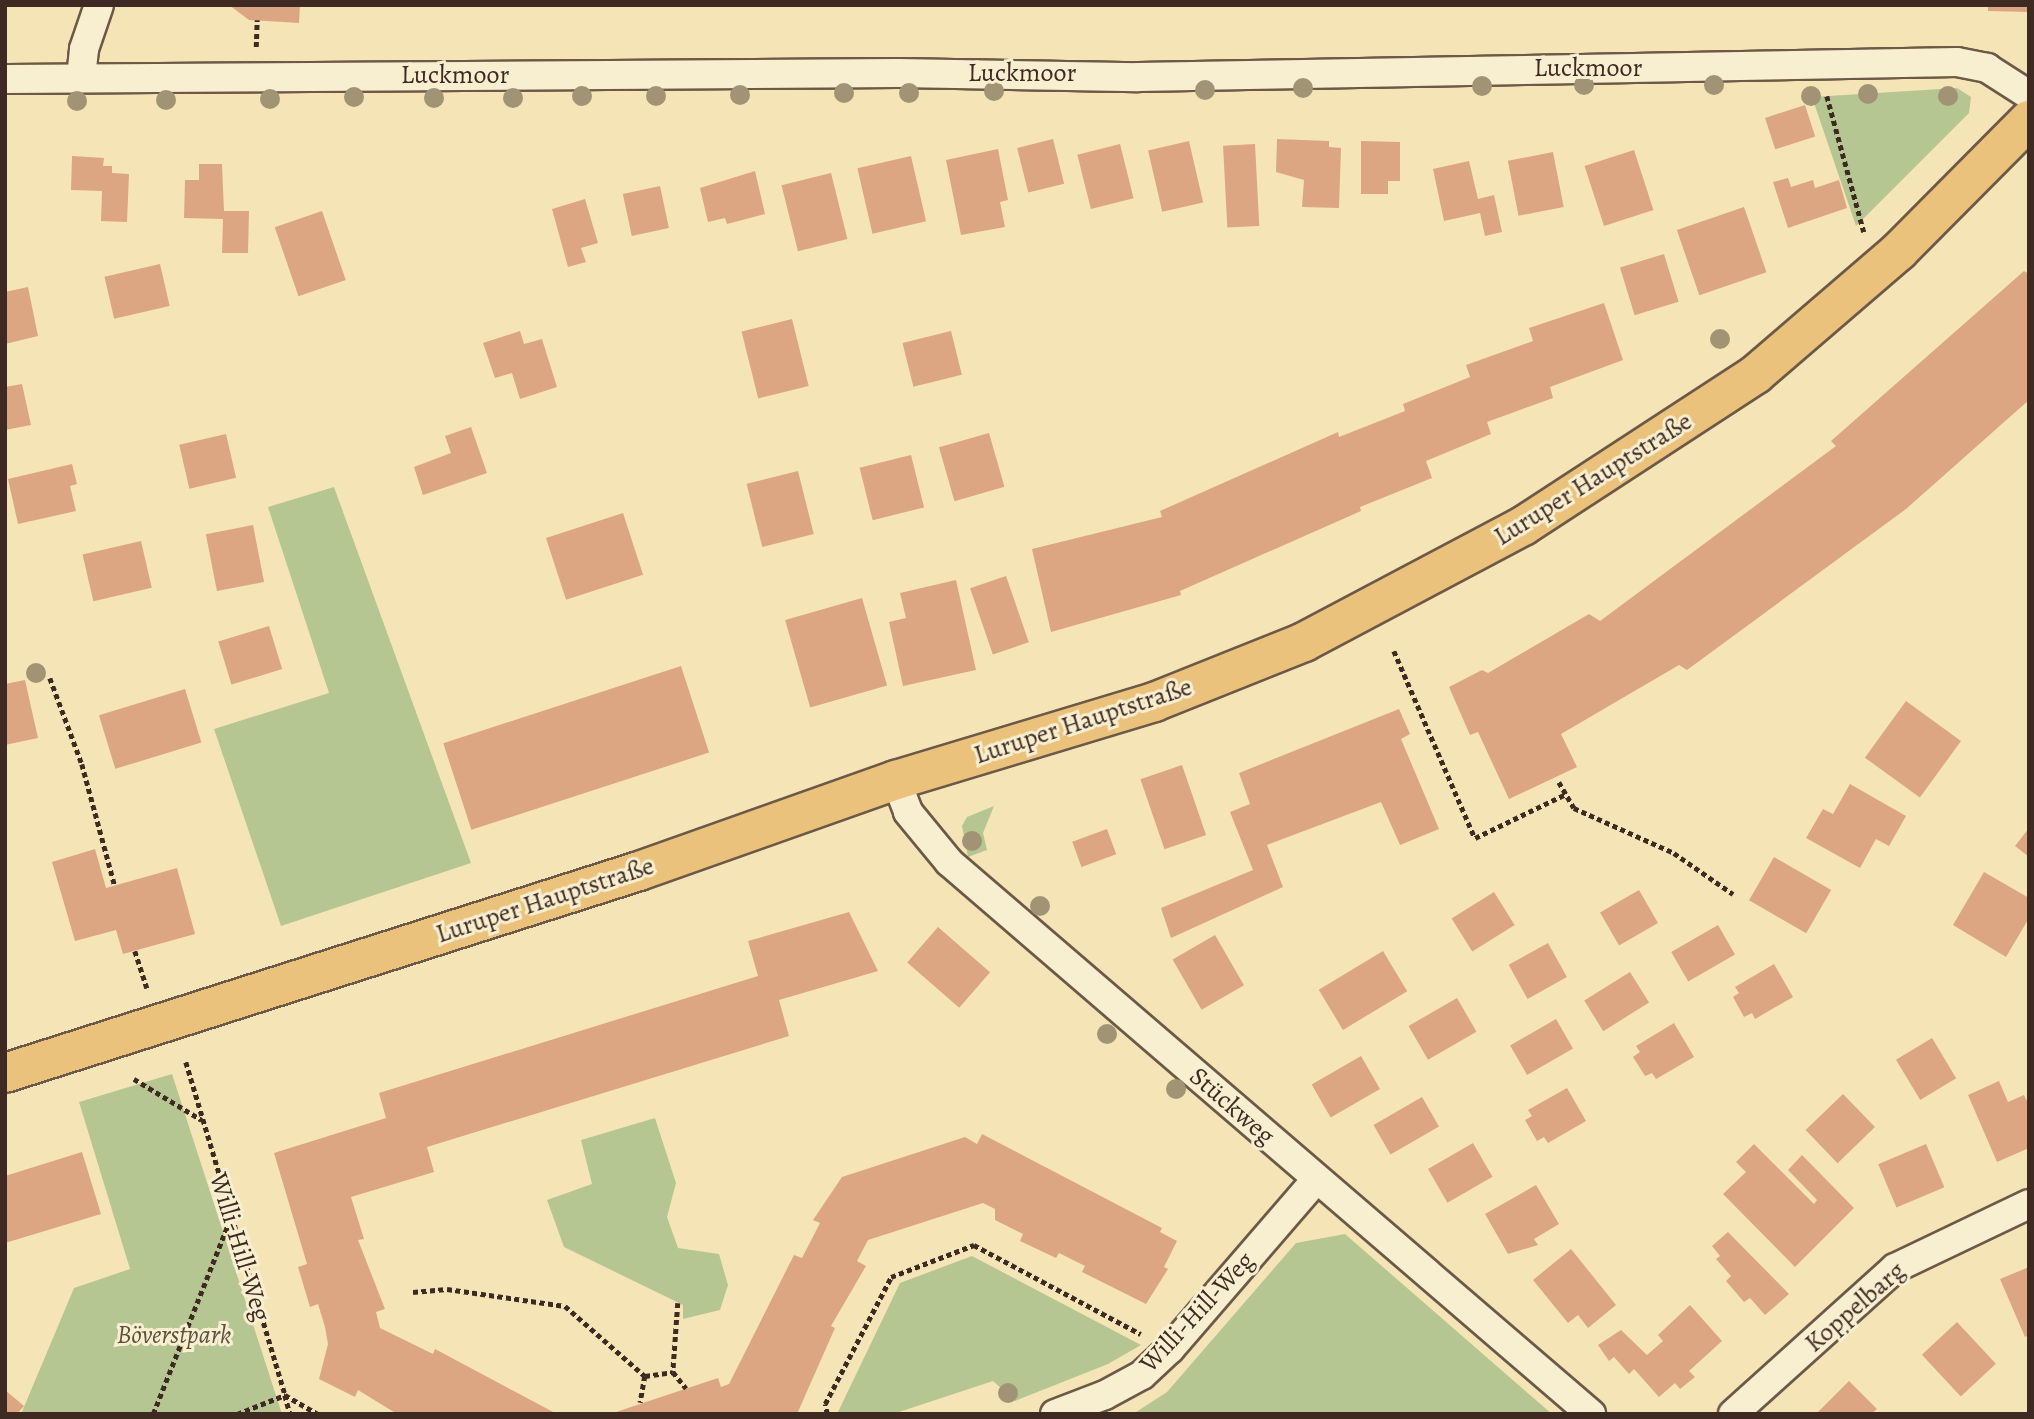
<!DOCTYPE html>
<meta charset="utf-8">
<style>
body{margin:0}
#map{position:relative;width:2034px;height:1419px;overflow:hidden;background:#f5e5b6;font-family:Alegreya,serif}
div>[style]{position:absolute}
.green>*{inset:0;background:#b6c692}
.building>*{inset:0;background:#dca683;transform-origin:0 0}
.path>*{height:4.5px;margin-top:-2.25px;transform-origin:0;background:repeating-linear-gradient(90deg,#3e2a22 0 5px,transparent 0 8.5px)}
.roads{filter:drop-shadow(2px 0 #6c5947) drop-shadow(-2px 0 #6c5947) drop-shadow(0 2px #6c5947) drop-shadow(0 -2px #6c5947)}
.street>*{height:28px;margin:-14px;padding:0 14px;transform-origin:14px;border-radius:14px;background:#f8eed0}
.primary>*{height:38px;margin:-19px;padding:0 19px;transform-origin:19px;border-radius:19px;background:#eac27b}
.trees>*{width:20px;height:20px;margin:-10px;border-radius:50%;background:#a19474}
span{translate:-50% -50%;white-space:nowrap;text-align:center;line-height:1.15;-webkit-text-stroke:6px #f8eed0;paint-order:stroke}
.street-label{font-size:26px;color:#3e2a22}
.park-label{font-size:26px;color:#5c513e;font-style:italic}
.frame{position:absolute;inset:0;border:7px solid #3e2a22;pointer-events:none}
</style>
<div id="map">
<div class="green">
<div style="clip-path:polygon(1957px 88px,1971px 97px,1969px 113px,1856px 226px,1812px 97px)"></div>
<div style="clip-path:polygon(334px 487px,471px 863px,281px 926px,214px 729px,329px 693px,268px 507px)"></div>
<div style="clip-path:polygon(994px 806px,983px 833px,987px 850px,968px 857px,962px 826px,967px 817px)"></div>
<div style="clip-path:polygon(172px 1074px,282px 1414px,21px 1414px,74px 1288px,130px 1269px,79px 1102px)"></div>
<div style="clip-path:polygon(655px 1118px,676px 1183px,667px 1217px,678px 1248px,719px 1254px,728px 1285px,720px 1310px,683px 1319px,683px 1305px,564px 1247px,547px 1200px,592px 1184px,581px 1140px)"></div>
<div style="clip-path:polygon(1345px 1234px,1552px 1414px,1133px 1414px,1167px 1392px,1296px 1243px)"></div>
<div style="clip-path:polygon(972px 1256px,1141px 1345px,1108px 1364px,1015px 1401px,993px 1381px,893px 1414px,837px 1414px,900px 1283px)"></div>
</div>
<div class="building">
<div style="clip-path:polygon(229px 5px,300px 5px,299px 23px,249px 20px)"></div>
<div style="clip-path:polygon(1988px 5px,2029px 5px,2029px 12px,1988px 11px)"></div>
<div style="left:1805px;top:105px;width:33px;height:42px;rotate:72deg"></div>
<div style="left:1053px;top:139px;width:46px;height:37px;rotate:76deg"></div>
<div style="clip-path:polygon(1277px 139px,1329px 141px,1329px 147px,1341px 148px,1339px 208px,1302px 207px,1304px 180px,1276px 172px)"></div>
<div style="left:1189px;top:141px;width:63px;height:42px;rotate:77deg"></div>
<div style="clip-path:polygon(1361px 141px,1400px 142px,1400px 181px,1388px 181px,1388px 194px,1361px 194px)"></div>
<div style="left:1120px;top:144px;width:56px;height:44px;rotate:76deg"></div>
<div style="left:1255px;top:144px;width:82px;height:32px;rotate:87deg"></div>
<div style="clip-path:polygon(998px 149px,1008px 200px,1000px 202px,1005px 227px,961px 235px,946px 160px)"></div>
<div style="left:1634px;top:150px;width:63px;height:52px;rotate:72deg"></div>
<div style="left:1553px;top:152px;width:56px;height:46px;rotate:79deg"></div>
<div style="clip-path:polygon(72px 156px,104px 158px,103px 166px,112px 166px,112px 173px,129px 174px,127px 222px,101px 221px,102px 191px,71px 190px)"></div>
<div style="left:911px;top:156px;width:67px;height:55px;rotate:77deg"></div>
<div style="clip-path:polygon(1469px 161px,1478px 199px,1494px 195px,1502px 232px,1485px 236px,1480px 213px,1444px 221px,1433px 169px)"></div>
<div style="clip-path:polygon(199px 164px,222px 164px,224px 211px,249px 211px,248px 253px,222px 253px,223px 219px,184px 218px,185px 180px,199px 180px)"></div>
<div style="clip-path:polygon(755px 171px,765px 214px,727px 224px,725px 218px,708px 222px,700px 188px)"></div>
<div style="left:831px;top:173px;width:68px;height:51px;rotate:76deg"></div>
<div style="clip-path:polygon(1788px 178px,1791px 187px,1813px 180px,1815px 188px,1839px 180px,1847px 208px,1788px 228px,1773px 182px)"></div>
<div style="left:660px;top:186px;width:43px;height:38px;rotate:78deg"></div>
<div style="clip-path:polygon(585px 199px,598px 243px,581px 248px,586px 262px,568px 267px,552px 209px)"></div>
<div style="left:1744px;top:207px;width:69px;height:71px;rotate:71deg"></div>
<div style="left:322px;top:211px;width:73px;height:50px;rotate:71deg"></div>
<div style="left:1664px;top:254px;width:50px;height:46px;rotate:73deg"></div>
<div style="left:160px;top:264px;width:43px;height:57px;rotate:77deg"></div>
<div style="clip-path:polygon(2024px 271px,2029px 274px,2029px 400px,1906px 509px,1687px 670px,1679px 665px,1561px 734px,1577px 767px,1509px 799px,1478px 732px,1470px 735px,1449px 687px,1482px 670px,1488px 673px,1589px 614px,1600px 621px,1836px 446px,1831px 441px)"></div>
<div style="clip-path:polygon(28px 287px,38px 336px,5px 344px,5px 292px)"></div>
<div style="clip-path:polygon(1604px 303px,1623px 360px,1550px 387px,1553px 398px,1487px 422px,1491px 434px,1426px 461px,1432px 478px,1360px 507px,1361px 511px,1180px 591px,1181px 595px,1051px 632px,1032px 549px,1162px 517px,1160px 511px,1338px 432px,1339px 437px,1405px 411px,1403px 404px,1470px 377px,1466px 365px,1533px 341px,1529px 328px)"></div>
<div style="left:792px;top:319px;width:69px;height:52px;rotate:76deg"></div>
<div style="clip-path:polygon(520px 331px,524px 344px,542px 339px,557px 387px,520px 399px,512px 373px,495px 378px,483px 343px)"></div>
<div style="left:951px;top:331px;width:45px;height:50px;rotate:76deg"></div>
<div style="clip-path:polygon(22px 384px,31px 425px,5px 430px,5px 387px)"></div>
<div style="clip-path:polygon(471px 427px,487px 473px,423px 495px,414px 467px,451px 453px,445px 436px)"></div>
<div style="left:989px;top:433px;width:56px;height:52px;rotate:74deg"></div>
<div style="left:226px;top:434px;width:45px;height:48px;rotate:77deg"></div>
<div style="left:911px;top:455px;width:54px;height:53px;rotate:76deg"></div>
<div style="clip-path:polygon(72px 464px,77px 484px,70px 486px,76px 511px,18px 524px,8px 479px)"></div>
<div style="left:798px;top:471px;width:65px;height:53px;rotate:76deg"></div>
<div style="left:623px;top:513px;width:65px;height:81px;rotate:72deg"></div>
<div style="left:253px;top:525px;width:58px;height:48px;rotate:79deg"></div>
<div style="left:141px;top:541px;width:48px;height:60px;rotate:77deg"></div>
<div style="left:1006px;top:576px;width:70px;height:38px;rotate:71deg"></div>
<div style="clip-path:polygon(956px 580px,976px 670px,903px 686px,889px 622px,906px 618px,900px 593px)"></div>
<div style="left:862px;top:598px;width:91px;height:80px;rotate:74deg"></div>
<div style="left:269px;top:626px;width:45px;height:53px;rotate:73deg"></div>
<div style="left:681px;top:666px;width:91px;height:250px;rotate:72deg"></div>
<div style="clip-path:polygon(25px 680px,38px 738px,5px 745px,5px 684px)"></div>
<div style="left:185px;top:689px;width:56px;height:90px;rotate:73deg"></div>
<div style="left:1906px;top:701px;width:68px;height:70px;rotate:36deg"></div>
<div style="clip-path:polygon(1399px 709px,1410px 734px,1401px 739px,1439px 829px,1400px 845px,1381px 802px,1267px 845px,1283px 887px,1171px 938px,1161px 908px,1253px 870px,1230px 812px,1250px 804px,1239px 773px)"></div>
<div style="left:1182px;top:765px;width:74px;height:44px;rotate:71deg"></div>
<div style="clip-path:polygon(1850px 784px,1906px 816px,1889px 846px,1876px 839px,1860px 868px,1806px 838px,1823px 809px,1833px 814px)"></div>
<div style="clip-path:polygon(2029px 828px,2029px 857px,2015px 846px)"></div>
<div style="left:1107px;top:829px;width:27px;height:37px;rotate:70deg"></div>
<div style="clip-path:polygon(95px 849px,106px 888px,177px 868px,195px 934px,123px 954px,116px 930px,75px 941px,52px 862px)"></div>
<div style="left:1774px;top:857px;width:66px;height:50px;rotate:30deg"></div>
<div style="clip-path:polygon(1984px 872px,2029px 898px,2029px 918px,2006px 957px,1953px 925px)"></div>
<div style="left:1639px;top:890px;width:38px;height:45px;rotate:60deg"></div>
<div style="left:1494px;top:892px;width:39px;height:50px;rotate:58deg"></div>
<div style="clip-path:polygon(849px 912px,878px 971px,779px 1000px,789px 1036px,427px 1147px,434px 1172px,351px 1197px,364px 1239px,358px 1240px,385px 1309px,376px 1312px,380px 1328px,433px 1354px,435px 1349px,557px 1414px,397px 1414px,358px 1390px,355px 1397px,319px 1379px,328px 1344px,325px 1327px,318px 1304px,310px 1307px,298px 1267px,307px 1264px,274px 1153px,386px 1118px,379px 1093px,758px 976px,748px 941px)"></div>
<div style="left:1718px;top:925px;width:34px;height:54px;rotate:60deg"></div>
<div style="left:938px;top:927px;width:69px;height:47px;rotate:41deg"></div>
<div style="left:1215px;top:935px;width:58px;height:49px;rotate:60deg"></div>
<div style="left:1548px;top:943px;width:39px;height:45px;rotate:61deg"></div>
<div style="left:1383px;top:951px;width:47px;height:75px;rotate:59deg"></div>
<div style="clip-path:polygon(1774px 964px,1793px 997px,1755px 1019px,1752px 1013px,1744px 1017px,1733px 997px,1739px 993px,1735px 987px)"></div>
<div style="left:1630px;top:972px;width:36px;height:54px;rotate:58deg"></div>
<div style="left:1457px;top:998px;width:39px;height:56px;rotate:60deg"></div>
<div style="left:1556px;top:1019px;width:34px;height:53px;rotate:60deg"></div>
<div style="clip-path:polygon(1674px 1023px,1694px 1057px,1656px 1079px,1652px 1073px,1645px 1076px,1633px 1057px,1640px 1052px,1636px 1046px)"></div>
<div style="left:1932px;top:1038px;width:47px;height:42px;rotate:59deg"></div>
<div style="left:1361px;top:1056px;width:38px;height:57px;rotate:60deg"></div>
<div style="clip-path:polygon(1999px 1081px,2008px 1102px,2024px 1095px,2029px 1105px,2029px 1148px,1997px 1162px,1968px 1095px)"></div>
<div style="clip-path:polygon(1567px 1088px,1586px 1121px,1548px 1143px,1544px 1137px,1537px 1141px,1525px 1120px,1532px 1116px,1528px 1110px)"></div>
<div style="left:1843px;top:1094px;width:46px;height:52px;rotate:46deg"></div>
<div style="left:1422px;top:1097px;width:34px;height:56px;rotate:60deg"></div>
<div style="clip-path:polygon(982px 1134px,1162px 1228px,1160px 1232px,1177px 1241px,1164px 1267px,1168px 1269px,1146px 1304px,1082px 1272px,1085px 1266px,1059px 1253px,1056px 1258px,1020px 1241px,1023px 1234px,995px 1220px,995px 1209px,983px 1203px,868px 1240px,857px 1261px,866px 1266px,831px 1326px,835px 1328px,797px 1414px,610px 1414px,718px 1378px,721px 1387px,729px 1384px,794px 1255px,802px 1258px,820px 1223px,813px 1220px,842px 1177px,965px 1137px,977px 1144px)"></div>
<div style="left:1473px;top:1143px;width:39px;height:52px;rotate:60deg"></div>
<div style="clip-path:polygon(1754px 1144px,1814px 1204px,1817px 1200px,1788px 1170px,1802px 1155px,1854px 1208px,1795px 1267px,1723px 1194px,1746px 1172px,1736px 1162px)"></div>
<div style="left:1926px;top:1144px;width:47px;height:52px;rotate:67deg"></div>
<div style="clip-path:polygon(82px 1152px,101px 1214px,5px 1243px,5px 1176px)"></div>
<div style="clip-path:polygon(1536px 1185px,1559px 1224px,1534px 1239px,1538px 1245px,1508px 1254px,1485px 1214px)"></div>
<div style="clip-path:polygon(1728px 1232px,1789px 1294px,1765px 1315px,1750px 1298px,1744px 1302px,1726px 1281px,1731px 1276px,1716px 1259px,1720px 1256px,1712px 1246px)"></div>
<div style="clip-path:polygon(1571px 1249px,1616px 1305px,1588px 1328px,1578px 1315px,1568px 1323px,1533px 1280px)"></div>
<div style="clip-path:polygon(2029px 1267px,2029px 1335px,2025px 1337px,2000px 1279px)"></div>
<div style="clip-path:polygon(1690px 1305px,1722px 1341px,1689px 1371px,1695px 1377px,1680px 1389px,1675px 1383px,1659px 1397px,1634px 1369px,1629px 1374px,1614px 1357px,1609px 1361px,1598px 1345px,1621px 1330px,1647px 1355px,1663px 1341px,1658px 1335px)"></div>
<div style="left:1957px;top:1322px;width:57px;height:48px;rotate:47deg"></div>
<div style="clip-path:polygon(1849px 1381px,1877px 1409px,1871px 1414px,1816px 1414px)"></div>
<div style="clip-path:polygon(5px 1390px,24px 1406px,17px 1414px,5px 1414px)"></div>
</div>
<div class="path">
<div style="left:256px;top:47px;width:27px;rotate:-88deg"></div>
<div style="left:1827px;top:96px;width:141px;rotate:74.8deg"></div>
<div style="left:1394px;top:651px;width:204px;rotate:66.6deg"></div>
<div style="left:1475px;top:838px;width:101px;rotate:-25.8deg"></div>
<div style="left:50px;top:678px;width:92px;rotate:69.6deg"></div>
<div style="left:82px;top:764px;width:126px;rotate:74.9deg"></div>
<div style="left:1559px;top:782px;width:30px;rotate:60deg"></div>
<div style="left:1574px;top:808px;width:110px;rotate:24.2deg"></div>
<div style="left:1674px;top:853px;width:72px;rotate:34.8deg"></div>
<div style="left:135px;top:951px;width:39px;rotate:72deg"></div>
<div style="left:186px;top:1062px;width:347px;rotate:73.4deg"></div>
<div style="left:285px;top:1395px;width:38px;rotate:30deg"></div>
<div style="left:134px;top:1079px;width:79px;rotate:31.1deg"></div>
<div style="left:413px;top:1292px;width:34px;rotate:-5deg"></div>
<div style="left:447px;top:1289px;width:119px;rotate:8.2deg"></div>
<div style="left:565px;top:1306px;width:106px;rotate:41.2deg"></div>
<div style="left:645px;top:1376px;width:27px;rotate:100deg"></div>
<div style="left:678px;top:1303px;width:69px;rotate:94.1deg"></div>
<div style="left:673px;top:1372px;width:21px;rotate:51deg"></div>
<div style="left:645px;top:1376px;width:28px;rotate:-8deg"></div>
<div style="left:153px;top:1414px;width:209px;rotate:-68.4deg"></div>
<div style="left:237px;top:1414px;width:52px;rotate:-21.6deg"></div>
<div style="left:285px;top:1395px;width:20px;rotate:75deg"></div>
<div style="left:827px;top:1414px;width:10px;rotate:-101deg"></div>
<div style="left:825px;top:1404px;width:143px;rotate:-62.5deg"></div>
<div style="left:891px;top:1277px;width:89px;rotate:-21.1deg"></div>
<div style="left:974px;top:1245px;width:189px;rotate:28.1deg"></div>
</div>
<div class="roads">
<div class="street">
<div style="left:81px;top:78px;width:29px;rotate:-84deg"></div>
<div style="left:84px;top:49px;width:46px;rotate:-71.2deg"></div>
<div style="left:5px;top:79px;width:893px;rotate:-0.38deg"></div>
<div style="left:898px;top:73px;width:240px;rotate:1deg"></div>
<div style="left:1138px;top:77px;width:819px;rotate:-1.05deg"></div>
<div style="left:1957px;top:62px;width:31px;rotate:11deg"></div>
<div style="left:1987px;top:68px;width:50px;rotate:32.7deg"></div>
<div style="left:896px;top:780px;width:34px;rotate:69deg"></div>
<div style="left:908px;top:812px;width:65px;rotate:50.6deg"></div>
<div style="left:949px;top:862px;width:847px;rotate:40.69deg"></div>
<div style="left:1055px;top:1414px;width:53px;rotate:-20.8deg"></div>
<div style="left:1105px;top:1395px;width:42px;rotate:-28.4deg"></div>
<div style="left:1142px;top:1375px;width:38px;rotate:-43deg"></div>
<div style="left:1170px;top:1349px;width:223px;rotate:-49.2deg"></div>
<div style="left:1733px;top:1414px;width:218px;rotate:-42deg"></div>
<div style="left:1895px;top:1268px;width:148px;rotate:-25.5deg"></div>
</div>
<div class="primary">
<div style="left:5px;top:1073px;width:665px;rotate:-17.67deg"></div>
<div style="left:639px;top:871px;width:273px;rotate:-19.5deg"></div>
<div style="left:896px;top:780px;width:270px;rotate:-16.8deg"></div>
<div style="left:1154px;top:702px;width:162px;rotate:-21.8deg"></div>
<div style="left:1304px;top:642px;width:248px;rotate:-27.9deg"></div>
<div style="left:1523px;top:526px;width:278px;rotate:-33.1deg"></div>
<div style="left:1756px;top:374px;width:189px;rotate:-40.7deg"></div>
<div style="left:1899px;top:251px;width:185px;rotate:-45.2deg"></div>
</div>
</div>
<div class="trees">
<div style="left:1584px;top:85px"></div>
<div style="left:1714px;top:85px"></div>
<div style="left:1482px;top:86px"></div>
<div style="left:1303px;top:88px"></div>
<div style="left:1205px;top:90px"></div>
<div style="left:994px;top:91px"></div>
<div style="left:844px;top:93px"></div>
<div style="left:909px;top:93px"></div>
<div style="left:1868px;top:94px"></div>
<div style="left:740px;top:95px"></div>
<div style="left:582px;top:96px"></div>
<div style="left:656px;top:96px"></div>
<div style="left:1811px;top:96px"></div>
<div style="left:1948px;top:96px"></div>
<div style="left:354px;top:97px"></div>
<div style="left:434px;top:98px"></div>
<div style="left:513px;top:98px"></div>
<div style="left:270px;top:99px"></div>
<div style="left:166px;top:100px"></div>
<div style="left:77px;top:101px"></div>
<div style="left:1720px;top:339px"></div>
<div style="left:36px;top:673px"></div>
<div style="left:972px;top:841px"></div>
<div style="left:1040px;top:906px"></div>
<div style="left:1107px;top:1034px"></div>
<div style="left:1176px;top:1089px"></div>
<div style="left:1008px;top:1393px"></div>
</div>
<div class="street-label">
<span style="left:1588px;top:68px">Luckmoor</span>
<span style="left:1022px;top:73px">Luckmoor</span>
<span style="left:455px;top:75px">Luckmoor</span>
<span style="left:1593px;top:479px;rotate:-32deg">Luruper Hauptstraße</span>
<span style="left:1083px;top:721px;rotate:-18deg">Luruper Hauptstraße</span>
<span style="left:545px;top:900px;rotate:-18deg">Luruper Hauptstraße</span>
<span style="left:1232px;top:1106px;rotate:41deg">Stückweg</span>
<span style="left:240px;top:1247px;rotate:73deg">Willi-Hill-Weg</span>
<span style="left:1855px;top:1307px;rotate:-41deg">Koppelbarg</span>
<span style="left:1197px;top:1312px;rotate:-47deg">Willi-Hill-Weg</span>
</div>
<div class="park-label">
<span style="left:174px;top:1335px">Böverstpark</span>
</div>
<div class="frame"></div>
</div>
